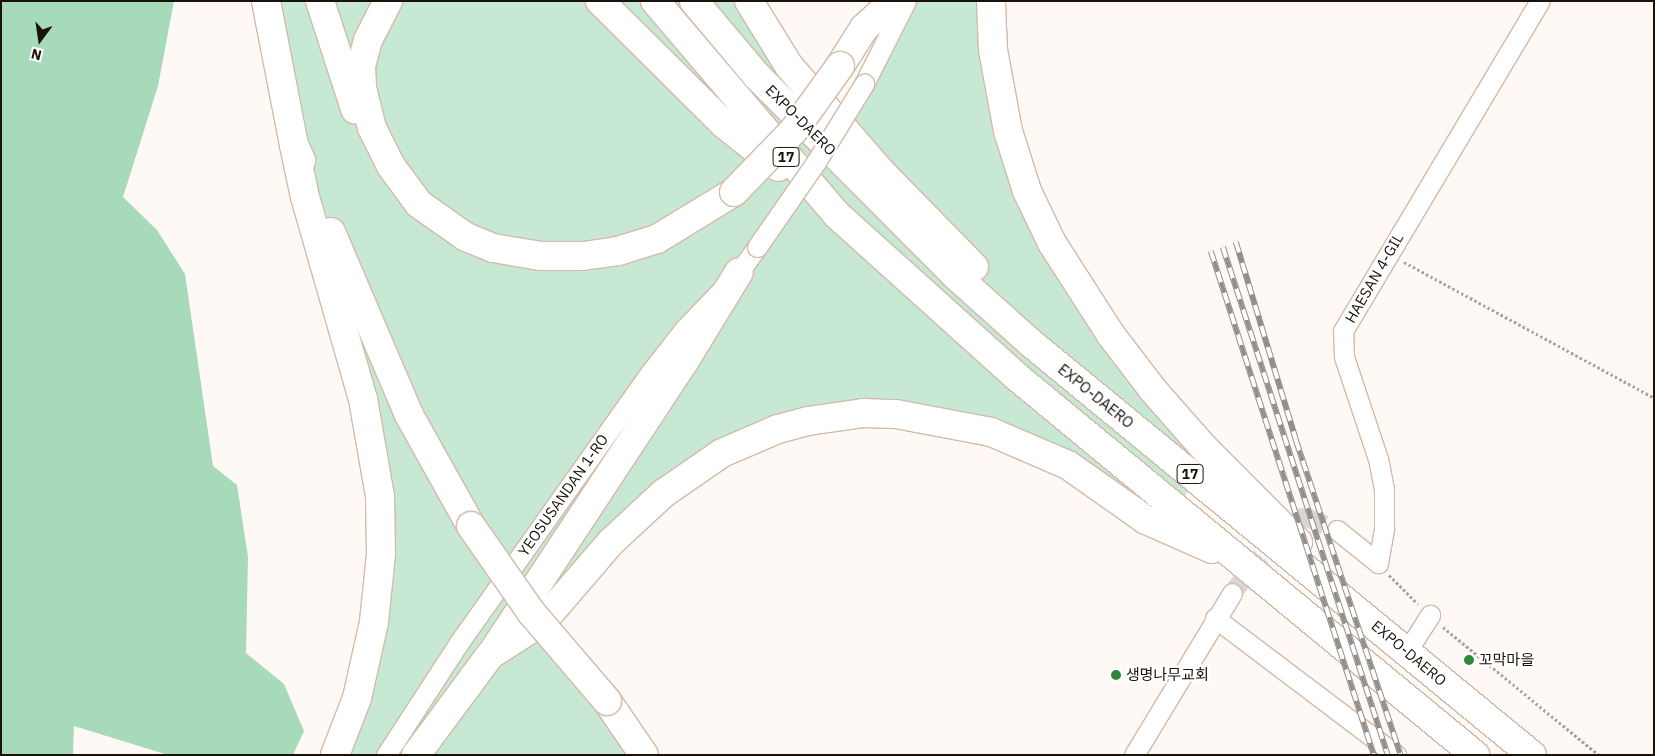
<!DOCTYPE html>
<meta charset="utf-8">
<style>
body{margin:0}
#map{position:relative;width:1655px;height:756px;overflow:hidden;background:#fef9f5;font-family:"IBM Plex Sans","Noto Sans KR",sans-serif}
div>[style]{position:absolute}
.green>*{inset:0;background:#c7e8d3}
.forest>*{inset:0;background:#a7d9bb}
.minor-tunnel>*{height:19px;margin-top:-9.5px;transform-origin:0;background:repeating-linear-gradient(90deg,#dcd6d2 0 19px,transparent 0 28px)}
.path>*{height:3px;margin-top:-1.5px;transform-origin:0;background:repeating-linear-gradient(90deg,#aaa49f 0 2.5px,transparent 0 5px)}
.roads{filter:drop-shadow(1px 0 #d1bba9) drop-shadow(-1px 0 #d1bba9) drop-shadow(0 1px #d1bba9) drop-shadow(0 -1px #d1bba9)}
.minor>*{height:19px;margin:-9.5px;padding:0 9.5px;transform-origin:9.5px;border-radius:9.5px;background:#fff}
.highway>*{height:28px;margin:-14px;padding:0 14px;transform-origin:14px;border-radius:14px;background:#fff}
.rail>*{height:5.5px;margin-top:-2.75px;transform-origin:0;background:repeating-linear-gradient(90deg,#fff 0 11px,#958f8a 0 22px);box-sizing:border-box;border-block:1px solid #958f8a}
.bridges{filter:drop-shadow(1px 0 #d1bba9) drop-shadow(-1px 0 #d1bba9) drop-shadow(0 1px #d1bba9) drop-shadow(0 -1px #d1bba9)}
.minor-bridge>*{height:19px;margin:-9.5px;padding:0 9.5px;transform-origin:9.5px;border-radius:9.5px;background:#fff}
.highway-bridge>*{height:28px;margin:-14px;padding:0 14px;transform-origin:14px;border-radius:14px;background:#fff}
.dots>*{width:14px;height:14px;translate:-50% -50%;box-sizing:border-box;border:2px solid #fff;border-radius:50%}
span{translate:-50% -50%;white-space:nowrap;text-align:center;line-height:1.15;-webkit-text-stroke:5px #fff;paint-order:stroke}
.shield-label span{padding:1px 4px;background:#fff;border:1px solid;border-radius:4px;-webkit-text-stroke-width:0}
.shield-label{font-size:14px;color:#19120b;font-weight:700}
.street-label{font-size:15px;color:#19120b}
.poi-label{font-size:15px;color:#19120b}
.left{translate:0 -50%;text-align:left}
.frame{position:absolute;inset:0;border:2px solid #19120b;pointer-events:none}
.north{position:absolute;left:15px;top:15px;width:50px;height:50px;-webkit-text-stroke:4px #fff;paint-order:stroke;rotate:194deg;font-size:14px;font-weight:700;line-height:20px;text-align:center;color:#19120b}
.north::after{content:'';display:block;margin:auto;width:18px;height:22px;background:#19120b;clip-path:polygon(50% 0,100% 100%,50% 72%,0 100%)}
</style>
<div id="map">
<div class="green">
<div style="clip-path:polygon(263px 1px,749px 1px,841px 122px,906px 1px,991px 1px,1027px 191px,1213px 457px,1162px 528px,1083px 474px,896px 414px,722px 453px,543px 621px,644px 755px,335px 755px,381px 525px)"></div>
</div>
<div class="forest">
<div style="clip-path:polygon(1px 1px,174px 1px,158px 86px,123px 197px,157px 230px,185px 274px,213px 466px,237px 485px,248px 557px,246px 653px,284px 684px,304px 731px,293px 755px,168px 755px,74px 726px,73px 755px,1px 755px)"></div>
</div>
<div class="minor-tunnel">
<div style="left:1232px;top:593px;width:96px;rotate:-51.3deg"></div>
<div style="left:1292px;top:518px;width:15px;rotate:-4deg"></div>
<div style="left:1307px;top:517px;width:33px;rotate:23deg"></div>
</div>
<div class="path">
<div style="left:1404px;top:262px;width:285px;rotate:28.5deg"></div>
<div style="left:1389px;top:575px;width:41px;rotate:45deg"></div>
<div style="left:1443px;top:627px;width:202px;rotate:39.4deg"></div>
</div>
<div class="roads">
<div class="minor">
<div style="left:864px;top:84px;width:93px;rotate:-63.2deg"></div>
<div style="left:1337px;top:530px;width:53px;rotate:38.8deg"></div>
<div style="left:1378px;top:563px;width:36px;rotate:-80deg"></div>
<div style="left:1384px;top:528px;width:39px;rotate:-90deg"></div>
<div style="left:1384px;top:489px;width:31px;rotate:-101deg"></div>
<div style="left:1378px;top:459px;width:108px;rotate:-108.4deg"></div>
<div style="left:1344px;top:357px;width:26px;rotate:-92deg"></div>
<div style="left:1343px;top:331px;width:384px;rotate:-59.2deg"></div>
<div style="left:1215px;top:618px;width:227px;rotate:37.1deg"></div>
<div style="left:1407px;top:651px;width:43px;rotate:-57.4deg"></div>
<div style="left:386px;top:755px;width:132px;rotate:-57deg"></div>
<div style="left:458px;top:644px;width:331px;rotate:-54.7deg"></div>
<div style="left:649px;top:374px;width:58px;rotate:-52deg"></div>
<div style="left:685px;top:328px;width:78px;rotate:-46deg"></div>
<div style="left:739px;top:272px;width:31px;rotate:-54deg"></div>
<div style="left:1134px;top:755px;width:189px;rotate:-58.8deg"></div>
</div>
<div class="highway">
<div style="left:266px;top:1px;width:147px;rotate:79deg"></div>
<div style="left:294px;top:145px;width:17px;rotate:65deg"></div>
<div style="left:320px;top:1px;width:114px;rotate:72deg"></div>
<div style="left:388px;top:1px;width:44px;rotate:117.1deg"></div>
<div style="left:368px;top:40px;width:28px;rotate:105deg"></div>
<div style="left:361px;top:67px;width:21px;rotate:87deg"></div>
<div style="left:362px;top:88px;width:41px;rotate:76deg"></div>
<div style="left:372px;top:128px;width:42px;rotate:63.4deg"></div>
<div style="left:391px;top:166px;width:47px;rotate:53.6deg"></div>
<div style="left:419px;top:204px;width:57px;rotate:35.1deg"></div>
<div style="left:466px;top:237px;width:29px;rotate:22deg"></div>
<div style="left:493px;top:248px;width:49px;rotate:9.5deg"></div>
<div style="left:541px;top:256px;width:42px"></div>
<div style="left:583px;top:256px;width:35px;rotate:-8deg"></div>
<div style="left:618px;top:251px;width:41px;rotate:-17.1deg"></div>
<div style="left:657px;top:239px;width:90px;rotate:-31.4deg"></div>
<div style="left:600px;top:1px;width:175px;rotate:44.8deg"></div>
<div style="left:724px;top:124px;width:69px;rotate:38.5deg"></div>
<div style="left:655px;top:1px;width:280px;rotate:49.6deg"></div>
<div style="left:836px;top:214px;width:244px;rotate:42deg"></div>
<div style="left:1017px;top:377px;width:594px;rotate:39.53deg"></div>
<div style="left:694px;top:1px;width:98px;rotate:50deg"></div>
<div style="left:757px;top:76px;width:281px;rotate:45.1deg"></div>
<div style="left:955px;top:275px;width:103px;rotate:41.9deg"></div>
<div style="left:1032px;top:344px;width:647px;rotate:39.42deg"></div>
<div style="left:749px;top:1px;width:76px;rotate:58.4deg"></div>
<div style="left:789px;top:66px;width:143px;rotate:49deg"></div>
<div style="left:883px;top:174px;width:130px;rotate:45.6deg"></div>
<div style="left:991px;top:1px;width:49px;rotate:87.7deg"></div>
<div style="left:993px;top:50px;width:82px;rotate:79.5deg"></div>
<div style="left:1008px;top:131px;width:63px;rotate:72.4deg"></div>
<div style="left:1027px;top:191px;width:58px;rotate:64.3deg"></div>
<div style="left:1052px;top:243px;width:109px;rotate:57.3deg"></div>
<div style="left:1111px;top:335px;width:69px;rotate:52.6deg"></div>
<div style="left:1153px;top:390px;width:77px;rotate:48.7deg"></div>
<div style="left:1204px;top:448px;width:133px;rotate:45deg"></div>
<div style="left:840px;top:66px;width:45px;rotate:-57.7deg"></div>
<div style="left:864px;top:28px;width:40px;rotate:-42deg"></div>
<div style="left:294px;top:145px;width:53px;rotate:78.1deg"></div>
<div style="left:305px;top:197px;width:210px;rotate:74deg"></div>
<div style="left:363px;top:399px;width:98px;rotate:80.1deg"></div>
<div style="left:380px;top:496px;width:58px;rotate:89deg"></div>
<div style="left:381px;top:554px;width:68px;rotate:95.9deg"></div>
<div style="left:374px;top:622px;width:78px;rotate:102.6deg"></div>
<div style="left:357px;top:698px;width:61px;rotate:111.1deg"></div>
<div style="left:331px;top:232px;width:199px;rotate:66.9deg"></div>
<div style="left:409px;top:415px;width:127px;rotate:60.8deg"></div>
<div style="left:494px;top:650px;width:345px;rotate:-56.6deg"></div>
<div style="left:684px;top:362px;width:105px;rotate:-58.6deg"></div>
<div style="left:607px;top:701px;width:65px;rotate:55.6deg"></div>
<div style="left:416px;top:755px;width:124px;rotate:-53.5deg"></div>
<div style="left:490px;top:655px;width:63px;rotate:-32.7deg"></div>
<div style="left:543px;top:621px;width:104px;rotate:-49.3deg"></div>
<div style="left:611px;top:542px;width:72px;rotate:-42.8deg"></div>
<div style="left:664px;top:493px;width:70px;rotate:-34.6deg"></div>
<div style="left:722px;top:453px;width:61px;rotate:-23.2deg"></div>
<div style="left:778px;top:429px;width:31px;rotate:-15deg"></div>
<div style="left:808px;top:421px;width:57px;rotate:-8.1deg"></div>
<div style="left:864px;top:413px;width:32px;rotate:2deg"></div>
<div style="left:896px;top:414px;width:97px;rotate:10.7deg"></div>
<div style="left:991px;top:432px;width:84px;rotate:23.2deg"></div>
<div style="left:1068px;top:465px;width:95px;rotate:35.2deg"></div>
<div style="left:1146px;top:520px;width:72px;rotate:23.7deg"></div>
</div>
</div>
<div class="rail">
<div style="left:1236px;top:242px;width:207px;rotate:73.1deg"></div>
<div style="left:1296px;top:440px;width:332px;rotate:71.6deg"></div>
<div style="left:1223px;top:247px;width:534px;rotate:72.01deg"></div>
<div style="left:1211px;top:251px;width:530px;rotate:72.08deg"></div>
</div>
<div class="bridges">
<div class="minor-bridge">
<div style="left:757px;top:247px;width:103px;rotate:-55.2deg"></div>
<div style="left:816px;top:162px;width:92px;rotate:-58.4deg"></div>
</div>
<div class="highway-bridge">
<div style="left:734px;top:192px;width:86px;rotate:-45.9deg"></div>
<div style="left:794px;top:130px;width:79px;rotate:-54.3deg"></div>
<div style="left:471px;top:526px;width:105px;rotate:55.1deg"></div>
<div style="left:531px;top:612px;width:117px;rotate:49.5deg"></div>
</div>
</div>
<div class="dots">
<div style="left:1469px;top:660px;background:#2e8838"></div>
<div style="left:1116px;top:675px;background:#2e8838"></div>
</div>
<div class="shield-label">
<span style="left:786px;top:157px">17</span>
<span style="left:1190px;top:474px">17</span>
</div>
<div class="street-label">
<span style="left:801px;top:120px;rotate:45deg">EXPO-DAERO</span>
<span style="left:1374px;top:278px;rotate:-60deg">HAESAN 4-GIL</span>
<span style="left:1096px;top:396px;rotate:39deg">EXPO-DAERO</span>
<span style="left:563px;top:495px;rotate:-55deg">YEOSUSANDAN 1-RO</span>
<span style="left:1409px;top:653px;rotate:40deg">EXPO-DAERO</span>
</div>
<div class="poi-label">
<span class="left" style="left:1479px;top:660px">꼬막마을</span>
<span class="left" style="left:1126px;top:675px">생명나무교회</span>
</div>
<div class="frame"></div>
<div class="north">N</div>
</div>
